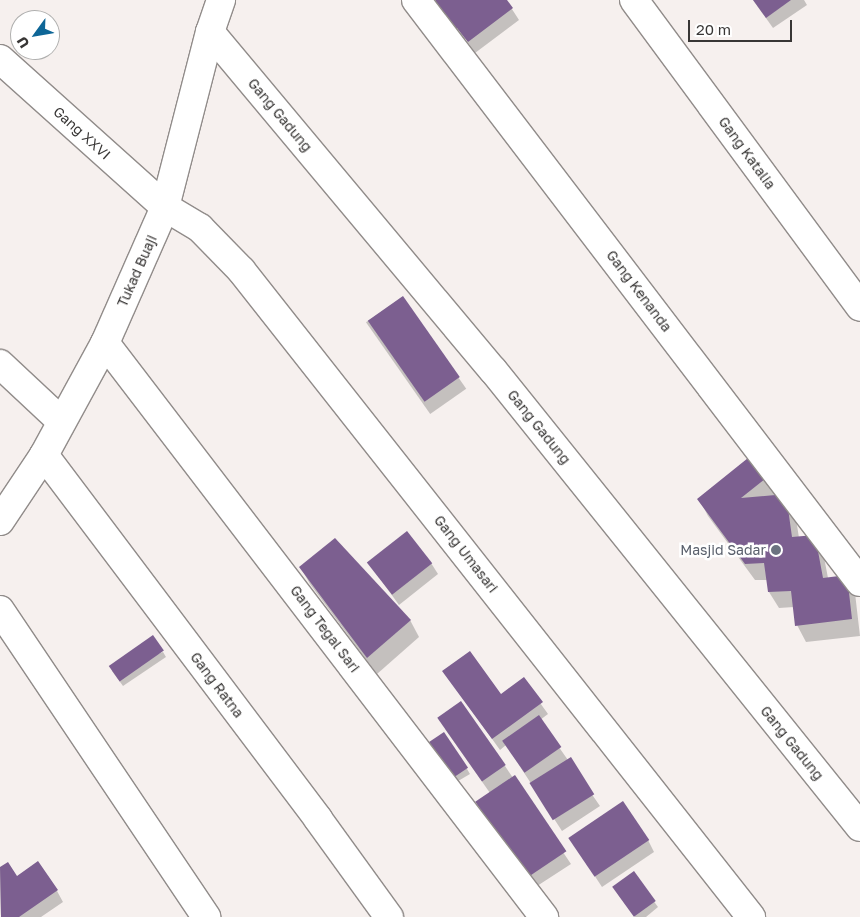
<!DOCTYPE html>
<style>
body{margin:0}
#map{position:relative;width:860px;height:917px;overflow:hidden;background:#f6f0ee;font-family:"Golos Text",sans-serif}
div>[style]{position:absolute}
.shadow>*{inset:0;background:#0003;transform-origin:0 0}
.building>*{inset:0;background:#7c5f90;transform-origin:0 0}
.roads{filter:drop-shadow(1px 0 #918c8a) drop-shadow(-1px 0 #918c8a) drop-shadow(0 1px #918c8a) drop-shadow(0 -1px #918c8a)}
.minor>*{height:28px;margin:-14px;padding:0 14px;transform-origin:14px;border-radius:14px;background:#fff}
.dots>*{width:14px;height:14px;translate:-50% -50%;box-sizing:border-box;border:2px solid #fff;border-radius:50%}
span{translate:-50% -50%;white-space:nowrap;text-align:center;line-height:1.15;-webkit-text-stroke:5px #fff;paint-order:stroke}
.street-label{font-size:14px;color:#383635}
.worship-label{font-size:14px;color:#5b616d}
.right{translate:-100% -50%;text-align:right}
.north{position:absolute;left:10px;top:10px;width:50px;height:50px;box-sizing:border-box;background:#fff;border:1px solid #afafae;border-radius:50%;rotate:238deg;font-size:14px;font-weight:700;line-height:20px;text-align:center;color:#383635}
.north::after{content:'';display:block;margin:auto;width:18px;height:22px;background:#0e6697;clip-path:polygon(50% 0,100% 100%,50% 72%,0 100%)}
.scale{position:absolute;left:688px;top:20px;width:104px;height:22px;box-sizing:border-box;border:2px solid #383635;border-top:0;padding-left:6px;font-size:15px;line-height:18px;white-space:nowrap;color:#383635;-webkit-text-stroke:4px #fff;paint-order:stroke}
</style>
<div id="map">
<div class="shadow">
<div style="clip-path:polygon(436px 0,506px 0,519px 20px,475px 53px,465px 38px,458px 43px)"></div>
<div style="clip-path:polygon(753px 0,804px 0,807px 5px,773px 28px)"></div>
<div style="left:402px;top:297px;width:112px;height:44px;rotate:55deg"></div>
<div style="clip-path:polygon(753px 456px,779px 492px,773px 496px,795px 512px,799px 538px,823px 552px,828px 578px,855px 593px,860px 636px,806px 642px,797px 625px,794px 607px,779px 608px,769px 592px,768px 580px,755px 580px,708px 516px,699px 499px)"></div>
<div style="clip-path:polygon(368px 562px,431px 563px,438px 574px,399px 605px)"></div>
<div style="clip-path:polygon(301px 568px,410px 620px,419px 637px,377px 674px,310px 584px)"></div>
<div style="clip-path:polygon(163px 652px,166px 657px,123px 686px,112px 671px)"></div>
<div style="clip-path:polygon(444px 672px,501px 696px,523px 679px,548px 714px,540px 720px,600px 806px,562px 831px,506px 745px,500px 750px)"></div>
<div style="clip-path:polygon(445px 729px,505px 766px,571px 864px,534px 888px,490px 793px)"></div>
<div style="clip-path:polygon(430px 749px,467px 769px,470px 774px,453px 784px)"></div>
<div style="clip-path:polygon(648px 840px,654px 852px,602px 887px,577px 849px)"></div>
<div style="clip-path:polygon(8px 864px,17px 877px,57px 891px,63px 902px,41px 917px,1px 917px,0 869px)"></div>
<div style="clip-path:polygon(633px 873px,658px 907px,646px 917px,635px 917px,617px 893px)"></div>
</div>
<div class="building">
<div style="clip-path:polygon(436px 0,507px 0,513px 8px,468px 42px,457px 28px,451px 32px,430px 5px)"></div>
<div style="clip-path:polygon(753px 0,791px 0,766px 18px)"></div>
<div style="left:403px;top:296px;width:99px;height:43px;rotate:55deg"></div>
<div style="clip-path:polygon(753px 454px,770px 475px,741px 498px,786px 494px,792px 537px,815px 535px,823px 578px,847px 575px,852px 619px,795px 626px,791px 591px,768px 592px,764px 563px,745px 564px,697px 499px)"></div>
<div style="left:407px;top:531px;width:41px;height:51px;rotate:52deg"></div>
<div style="clip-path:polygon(335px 538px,411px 620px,367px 658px,299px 567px)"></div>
<div style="left:153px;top:635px;width:19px;height:54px;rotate:55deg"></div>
<div style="clip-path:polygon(470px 651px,501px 694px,524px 677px,543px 702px,492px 739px,442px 671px)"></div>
<div style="left:461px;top:701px;width:78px;height:29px;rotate:55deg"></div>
<div style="left:539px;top:715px;width:39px;height:45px;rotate:55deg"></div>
<div style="left:444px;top:732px;width:43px;height:22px;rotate:56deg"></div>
<div style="left:571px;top:757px;width:44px;height:49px;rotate:58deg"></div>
<div style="left:515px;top:775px;width:92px;height:48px;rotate:56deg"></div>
<div style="left:623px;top:801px;width:47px;height:66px;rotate:56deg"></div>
<div style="clip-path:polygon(38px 861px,58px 890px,19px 917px,1px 917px,0 867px,8px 862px,17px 876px)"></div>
<div style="left:634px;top:871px;width:37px;height:27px;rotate:54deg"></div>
</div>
<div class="roads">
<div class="minor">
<div style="left:416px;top:0;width:732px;rotate:52.66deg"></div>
<div style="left:634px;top:0;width:381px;rotate:53.6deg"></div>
<div style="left:210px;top:32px;width:441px;rotate:50.1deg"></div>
<div style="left:493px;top:370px;width:586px;rotate:51.23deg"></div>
<div style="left:0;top:59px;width:222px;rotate:41.9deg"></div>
<div style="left:165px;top:207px;width:41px;rotate:31deg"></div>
<div style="left:200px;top:228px;width:59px;rotate:45.7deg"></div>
<div style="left:241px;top:270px;width:824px;rotate:51.75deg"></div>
<div style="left:105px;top:343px;width:723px;rotate:52.59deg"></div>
<div style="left:0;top:364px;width:83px;rotate:43.1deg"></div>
<div style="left:44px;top:455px;width:456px;rotate:53deg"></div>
<div style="left:318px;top:819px;width:121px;rotate:54.1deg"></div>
<div style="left:0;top:521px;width:79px;rotate:-56.3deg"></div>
<div style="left:44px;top:455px;width:128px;rotate:-61.4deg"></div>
<div style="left:105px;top:343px;width:149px;rotate:-66.2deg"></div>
<div style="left:165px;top:207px;width:181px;rotate:-75.6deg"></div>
<div style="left:210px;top:32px;width:34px;rotate:-71deg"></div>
<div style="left:0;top:610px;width:370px;rotate:56.1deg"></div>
</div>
</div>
<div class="dots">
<div style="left:776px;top:550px;background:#6b7280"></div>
</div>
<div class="street-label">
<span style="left:280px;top:115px;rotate:50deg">Gang Gadung</span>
<span style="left:82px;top:133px;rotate:42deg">Gang XXVI</span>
<span style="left:747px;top:153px;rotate:54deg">Gang Katalia</span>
<span style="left:137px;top:271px;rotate:-66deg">Tukad Buaji</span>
<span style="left:639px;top:291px;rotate:53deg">Gang Kenanda</span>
<span style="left:539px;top:427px;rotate:51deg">Gang Gadung</span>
<span style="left:466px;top:554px;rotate:52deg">Gang Umasari</span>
<span style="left:325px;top:629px;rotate:53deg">Gang Tegal Sari</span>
<span style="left:217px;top:685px;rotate:53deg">Gang Ratna</span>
<span style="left:792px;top:743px;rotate:51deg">Gang Gadung</span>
</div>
<div class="worship-label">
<span class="right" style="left:766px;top:550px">Masjid Sadar</span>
</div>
<div class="north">U</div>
<div class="scale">20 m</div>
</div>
